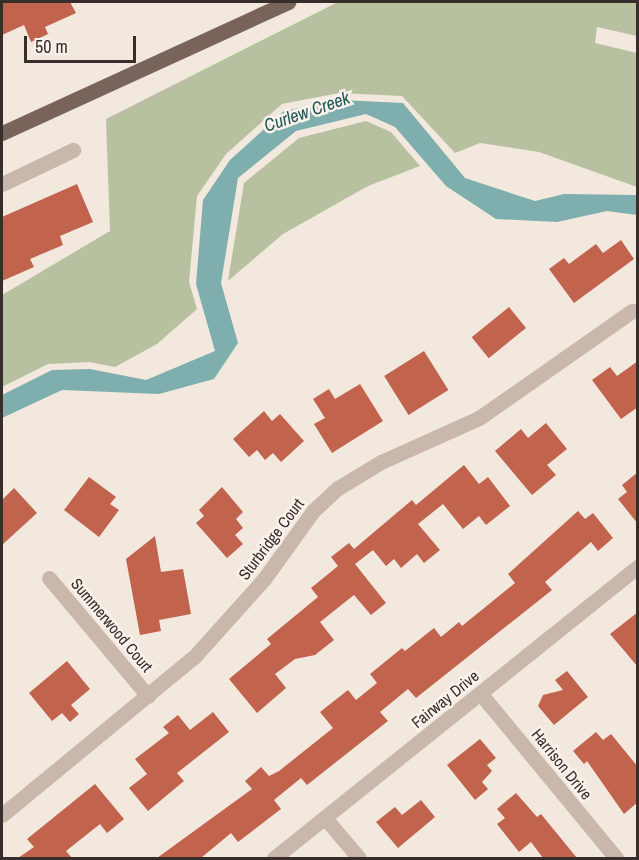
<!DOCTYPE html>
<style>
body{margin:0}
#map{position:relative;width:639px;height:860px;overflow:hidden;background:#f2e8de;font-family:"Archivo Narrow",sans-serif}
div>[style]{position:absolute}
.green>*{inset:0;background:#b7c09f}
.water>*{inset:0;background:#7eaead}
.building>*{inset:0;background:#c1634d;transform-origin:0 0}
.minor>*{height:15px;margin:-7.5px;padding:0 7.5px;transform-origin:7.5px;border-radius:7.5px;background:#cab7ab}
.major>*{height:15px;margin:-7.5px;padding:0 7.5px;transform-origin:7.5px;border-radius:7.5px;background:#79645b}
span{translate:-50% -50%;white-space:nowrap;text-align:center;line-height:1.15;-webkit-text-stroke:5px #f9f2eb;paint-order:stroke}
.street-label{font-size:16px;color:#372d2a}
.water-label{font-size:18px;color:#215757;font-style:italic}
.frame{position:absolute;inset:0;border:3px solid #372d2a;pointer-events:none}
.scale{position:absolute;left:24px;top:36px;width:112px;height:27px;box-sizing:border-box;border:3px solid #372d2a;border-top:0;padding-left:8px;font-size:18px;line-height:21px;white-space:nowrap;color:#372d2a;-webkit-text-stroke:4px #f9f2eb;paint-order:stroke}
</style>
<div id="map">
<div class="green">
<div style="clip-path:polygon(338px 2px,637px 2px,637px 36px,597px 27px,595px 43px,637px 53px,637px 187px,539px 152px,480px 143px,455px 153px,402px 96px,339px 93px,282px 104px,226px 154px,197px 196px,189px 282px,197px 309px,157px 344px,115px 367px,89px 362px,48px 364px,2px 387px,2px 295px,110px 231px,106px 119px)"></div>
<div style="clip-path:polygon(366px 121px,391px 132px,420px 166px,368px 186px,283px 234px,228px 281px,244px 183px,299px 138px)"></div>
</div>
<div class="water">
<div style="clip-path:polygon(341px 100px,403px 103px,465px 178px,535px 201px,564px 194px,637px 195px,637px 215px,607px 211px,557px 222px,496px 219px,446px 186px,395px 127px,366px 114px,296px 131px,238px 178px,221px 283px,238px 343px,214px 379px,159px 394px,62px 390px,2px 418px,2px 395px,52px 370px,90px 369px,146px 380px,215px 351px,196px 284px,203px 200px,230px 160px,284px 111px)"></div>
</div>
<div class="building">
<div style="clip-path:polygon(2px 2px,70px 2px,76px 13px,45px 27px,48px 34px,31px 42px,24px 25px,2px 35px)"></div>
<div style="clip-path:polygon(77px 184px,93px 222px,60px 236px,63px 245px,30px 259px,34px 267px,2px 281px,2px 217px)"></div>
<div style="clip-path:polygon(621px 240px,634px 259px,574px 303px,549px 269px,564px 258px,569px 264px,596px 244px,603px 253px)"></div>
<div style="left:509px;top:307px;width:27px;height:48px;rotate:51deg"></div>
<div style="left:424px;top:351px;width:46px;height:47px;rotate:58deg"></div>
<div style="clip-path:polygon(638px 361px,638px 407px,621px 419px,592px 380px,610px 367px,617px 376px)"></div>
<div style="clip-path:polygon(360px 384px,383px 421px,332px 453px,314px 424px,325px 418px,313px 399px,329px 389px,335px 399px)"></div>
<div style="clip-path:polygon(264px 411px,272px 421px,280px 414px,304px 441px,281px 462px,273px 453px,265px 460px,257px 450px,249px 457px,233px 439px)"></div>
<div style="clip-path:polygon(546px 423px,567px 449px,547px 465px,556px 475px,532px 495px,495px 451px,521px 429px,528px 438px)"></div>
<div style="clip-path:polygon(464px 465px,479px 484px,488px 477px,510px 506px,486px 525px,479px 516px,463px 529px,443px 504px,418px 524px,440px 550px,424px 563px,417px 554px,401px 568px,394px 559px,386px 566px,373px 550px,355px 564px,386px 603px,371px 615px,354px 595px,320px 622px,334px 640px,315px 655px,295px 659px,275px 674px,286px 688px,257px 713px,229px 679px,271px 644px,267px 639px,318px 597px,311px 588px,338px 566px,331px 557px,349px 543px,354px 549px,412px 500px,416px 505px)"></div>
<div style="clip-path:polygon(638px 472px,638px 524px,618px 499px,627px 492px,622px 485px)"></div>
<div style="clip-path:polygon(89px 477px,116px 497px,110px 504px,119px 510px,99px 537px,64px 510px)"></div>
<div style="clip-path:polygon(222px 487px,243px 512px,236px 519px,243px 528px,235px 535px,243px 544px,227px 558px,196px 523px,204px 516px,199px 510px)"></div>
<div style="clip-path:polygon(14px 488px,37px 513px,2px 545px,2px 500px)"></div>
<div style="clip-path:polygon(578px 511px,585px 519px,593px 513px,613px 538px,598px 551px,591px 542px,545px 582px,552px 590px,416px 698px,408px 689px,380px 712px,388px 721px,307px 785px,301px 778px,274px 800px,281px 809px,238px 842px,231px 833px,201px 858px,157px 858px,252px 789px,245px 781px,261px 767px,269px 776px,279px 771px,333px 728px,320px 712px,348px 690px,356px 700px,377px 683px,370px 674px,402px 648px,405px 651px,434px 628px,441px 637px,459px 622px,462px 626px,515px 583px,508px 574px)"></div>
<div style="clip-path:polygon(155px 536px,161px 572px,183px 569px,191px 614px,159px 620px,161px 631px,140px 635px,126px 559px)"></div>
<div style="clip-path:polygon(638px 612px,638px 667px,610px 634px)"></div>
<div style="clip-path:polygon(67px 661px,90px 689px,71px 705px,79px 714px,70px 722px,62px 713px,52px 721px,29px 693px)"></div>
<div style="clip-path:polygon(567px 671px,588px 697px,554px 725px,538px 706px,543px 695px,563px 690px,555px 680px)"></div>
<div style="clip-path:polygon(213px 712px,229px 732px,177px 773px,184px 781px,148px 811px,129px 788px,147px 774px,135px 759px,169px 733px,163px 727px,178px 715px,190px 730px)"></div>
<div style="clip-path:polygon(596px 732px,603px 740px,611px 734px,638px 767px,638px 802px,624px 814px,587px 761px,584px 764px,573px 751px)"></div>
<div style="clip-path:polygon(480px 739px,496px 758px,487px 765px,492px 771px,482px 782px,488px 789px,475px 800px,447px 765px)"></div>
<div style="clip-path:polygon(95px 784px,124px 819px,107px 833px,100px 824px,66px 851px,72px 858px,18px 858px,34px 847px,27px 839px)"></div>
<div style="clip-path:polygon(516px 793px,537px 817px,541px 814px,577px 858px,543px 858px,531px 842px,519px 852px,497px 824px,505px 818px,497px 809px)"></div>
<div style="clip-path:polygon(421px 800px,435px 817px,398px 848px,376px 822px,395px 807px,402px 815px)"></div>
</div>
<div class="minor">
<div style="left:2px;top:184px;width:79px;rotate:-25.6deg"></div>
<div style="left:49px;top:578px;width:154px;rotate:50deg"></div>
<div style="left:480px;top:693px;width:214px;rotate:50.5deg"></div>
<div style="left:2px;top:815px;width:249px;rotate:-39.5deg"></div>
<div style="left:194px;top:657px;width:105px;rotate:-48.1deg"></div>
<div style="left:264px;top:579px;width:84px;rotate:-54.2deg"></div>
<div style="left:313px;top:511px;width:34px;rotate:-43deg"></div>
<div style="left:338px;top:488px;width:50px;rotate:-31.2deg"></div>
<div style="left:381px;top:462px;width:107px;rotate:-24.2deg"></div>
<div style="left:479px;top:418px;width:187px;rotate:-35deg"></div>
<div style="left:325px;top:818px;width:52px;rotate:49.6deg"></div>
<div style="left:274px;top:858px;width:467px;rotate:-38.7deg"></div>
</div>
<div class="major">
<div style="left:2px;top:133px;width:315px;rotate:-24.6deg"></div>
</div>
<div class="street-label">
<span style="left:271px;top:539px;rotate:-53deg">Sturbridge Court</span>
<span style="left:112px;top:625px;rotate:50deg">Summerwood Court</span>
<span style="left:445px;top:699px;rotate:-39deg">Fairway Drive</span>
<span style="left:562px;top:764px;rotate:51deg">Harrison Drive</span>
</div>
<div class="water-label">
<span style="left:307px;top:112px;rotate:-19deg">Curlew Creek</span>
</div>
<div class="frame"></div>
<div class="scale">50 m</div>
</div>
